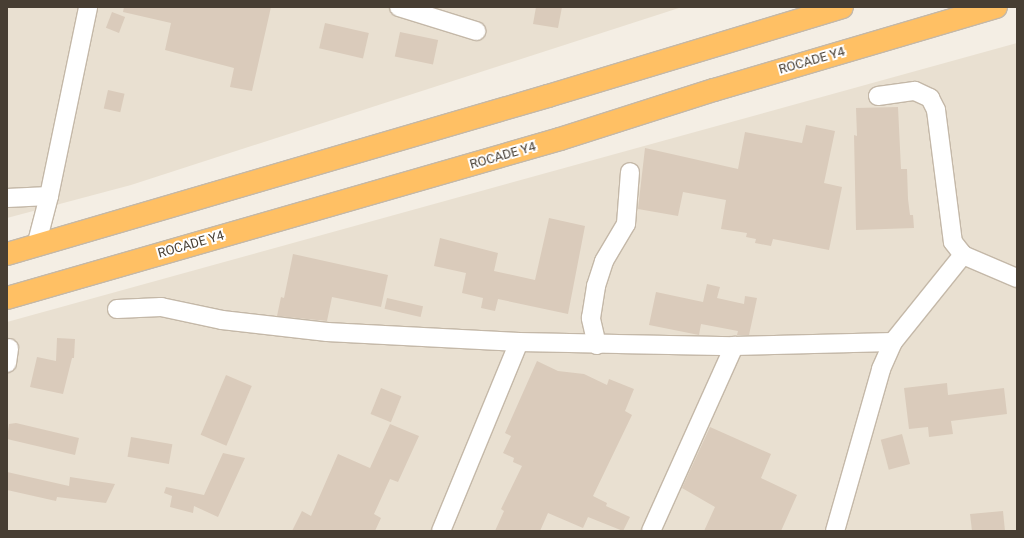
<!DOCTYPE html>
<style>
body{margin:0}
#map{position:relative;width:1024px;height:538px;overflow:hidden;background:#f4eee4;font-family:Roboto,sans-serif}
div>[style]{position:absolute}
.residential>*{inset:0;background:#e9e0d1}
.building>*{inset:0;background:#dacbbb;transform-origin:0 0}
.roads{filter:drop-shadow(1px 0 #c4b8a8) drop-shadow(-1px 0 #c4b8a8) drop-shadow(0 1px #c4b8a8) drop-shadow(0 -1px #c4b8a8)}
.street>*{height:18px;margin:-9px;padding:0 9px;transform-origin:9px;border-radius:9px;background:#fff}
.highway>*{height:22px;margin:-11px;padding:0 11px;transform-origin:11px;border-radius:11px;background:#ffc064}
span{translate:-50% -50%;white-space:nowrap;text-align:center;line-height:1.15;-webkit-text-stroke:4px #fff;paint-order:stroke}
.street-label{font-size:13px;color:#473e33}
.frame{position:absolute;inset:0;border:8px solid #473e33;pointer-events:none}
</style>
<div id="map">
<div class="residential">
<div style="clip-path:polygon(7px 7px,682px 7px,131px 185px,7px 218px)"></div>
<div style="clip-path:polygon(1017px 43px,1017px 531px,7px 531px,7px 322px)"></div>
</div>
<div class="building">
<div style="clip-path:polygon(124px 7px,271px 7px,252px 91px,230px 87px,234px 68px,165px 50px,171px 23px,123px 12px)"></div>
<div style="clip-path:polygon(536px 7px,562px 7px,558px 28px,533px 24px)"></div>
<div style="left:112px;top:12px;width:14px;height:17px;rotate:21deg"></div>
<div style="left:325px;top:23px;width:45px;height:26px;rotate:13deg"></div>
<div style="left:400px;top:32px;width:39px;height:25px;rotate:12deg"></div>
<div style="left:108px;top:90px;width:17px;height:19px;rotate:13deg"></div>
<div style="clip-path:polygon(898px 107px,901px 169px,907px 169px,908px 199px,910px 215px,913px 215px,914px 228px,856px 230px,854px 135px,857px 136px,856px 108px)"></div>
<div style="clip-path:polygon(806px 125px,835px 131px,824px 183px,842px 187px,829px 250px,773px 239px,771px 246px,755px 243px,756px 239px,746px 237px,747px 233px,721px 229px,726px 200px,683px 192px,678px 216px,638px 209px,645px 148px,738px 169px,745px 132px,802px 143px)"></div>
<div style="clip-path:polygon(549px 218px,585px 226px,568px 314px,498px 299px,495px 311px,481px 308px,483px 298px,462px 293px,466px 273px,434px 266px,440px 238px,498px 253px,494px 271px,535px 280px)"></div>
<div style="clip-path:polygon(293px 254px,388px 275px,381px 307px,332px 297px,327px 321px,277px 316px,281px 297px,284px 298px)"></div>
<div style="clip-path:polygon(707px 284px,720px 287px,717px 298px,744px 304px,745px 296px,757px 298px,749px 335px,737px 335px,738px 331px,701px 324px,699px 335px,649px 325px,656px 292px,703px 302px)"></div>
<div style="left:387px;top:298px;width:37px;height:11px;rotate:13deg"></div>
<div style="clip-path:polygon(57px 338px,75px 339px,74px 358px,72px 358px,63px 394px,30px 387px,37px 357px,56px 361px)"></div>
<div style="clip-path:polygon(537px 361px,558px 371px,584px 374px,607px 385px,609px 379px,634px 389px,625px 411px,632px 415px,593px 496px,607px 503px,606px 506px,630px 517px,623px 531px,588px 517px,583px 528px,548px 513px,540px 531px,495px 531px,504px 511px,501px 509px,522px 466px,513px 462px,514px 458px,503px 453px,511px 436px,505px 433px)"></div>
<div style="left:226px;top:375px;width:28px;height:65px;rotate:23deg"></div>
<div style="clip-path:polygon(947px 383px,948px 395px,1004px 388px,1007px 414px,951px 421px,953px 434px,929px 437px,928px 427px,909px 429px,904px 388px)"></div>
<div style="left:381px;top:388px;width:22px;height:28px;rotate:22deg"></div>
<div style="clip-path:polygon(16px 423px,79px 438px,75px 455px,7px 439px,9px 424px)"></div>
<div style="clip-path:polygon(390px 424px,419px 436px,398px 482px,390px 479px,374px 514px,381px 518px,375px 531px,292px 531px,302px 511px,311px 516px,338px 454px,370px 468px)"></div>
<div style="clip-path:polygon(710px 427px,771px 454px,761px 478px,797px 495px,781px 531px,704px 531px,715px 507px,682px 488px)"></div>
<div style="left:902px;top:434px;width:31px;height:22px;rotate:75deg"></div>
<div style="left:131px;top:437px;width:42px;height:20px;rotate:10deg"></div>
<div style="clip-path:polygon(223px 453px,245px 458px,218px 517px,194px 506px,193px 513px,170px 507px,172px 496px,164px 493px,166px 487px,204px 495px)"></div>
<div style="clip-path:polygon(7px 472px,69px 486px,70px 477px,115px 484px,106px 503px,57px 497px,56px 501px,7px 490px)"></div>
<div style="clip-path:polygon(1003px 511px,1005px 531px,972px 531px,970px 514px)"></div>
</div>
<div class="roads">
<div class="street">
<div style="left:399px;top:7px;width:81px;rotate:17.3deg"></div>
<div style="left:878px;top:96px;width:37px;rotate:-8deg"></div>
<div style="left:915px;top:91px;width:17px;rotate:25deg"></div>
<div style="left:930px;top:98px;width:13px;rotate:63deg"></div>
<div style="left:936px;top:110px;width:133px;rotate:82.7deg"></div>
<div style="left:953px;top:242px;width:16px;rotate:52deg"></div>
<div style="left:963px;top:255px;width:59px;rotate:23.1deg"></div>
<div style="left:7px;top:198px;width:42px;rotate:-2.7deg"></div>
<div style="left:36px;top:246px;width:52px;rotate:-75.4deg"></div>
<div style="left:49px;top:196px;width:193px;rotate:-78.3deg"></div>
<div style="left:117px;top:309px;width:44px;rotate:-2.6deg"></div>
<div style="left:161px;top:307px;width:62px;rotate:12deg"></div>
<div style="left:222px;top:320px;width:106px;rotate:6.5deg"></div>
<div style="left:327px;top:332px;width:192px;rotate:3deg"></div>
<div style="left:519px;top:342px;width:215px;rotate:1.1deg"></div>
<div style="left:734px;top:346px;width:159px;rotate:-1.4deg"></div>
<div style="left:597px;top:345px;width:28px;rotate:-103deg"></div>
<div style="left:591px;top:318px;width:32px;rotate:-81deg"></div>
<div style="left:596px;top:286px;width:26px;rotate:-72deg"></div>
<div style="left:604px;top:261px;width:43px;rotate:-59.3deg"></div>
<div style="left:626px;top:224px;width:52px;rotate:-85.6deg"></div>
<div style="left:7px;top:363px;width:15px;rotate:-82deg"></div>
<div style="left:441px;top:531px;width:204px;rotate:-67.6deg"></div>
<div style="left:651px;top:531px;width:203px;rotate:-65.8deg"></div>
<div style="left:835px;top:531px;width:168px;rotate:-74.1deg"></div>
<div style="left:881px;top:369px;width:30px;rotate:-66deg"></div>
<div style="left:893px;top:342px;width:112px;rotate:-51.2deg"></div>
</div>
<div class="highway">
<div style="left:7px;top:254px;width:564px;rotate:-16.28deg"></div>
<div style="left:548px;top:96px;width:307px;rotate:-16.8deg"></div>
<div style="left:7px;top:298px;width:575px;rotate:-16.04deg"></div>
<div style="left:560px;top:139px;width:162px;rotate:-17.7deg"></div>
<div style="left:714px;top:90px;width:294px;rotate:-16.4deg"></div>
</div>
</div>
<div class="street-label">
<span style="left:812px;top:61px;rotate:-16deg">ROCADE Y4</span>
<span style="left:503px;top:156px;rotate:-16deg">ROCADE Y4</span>
<span style="left:191px;top:245px;rotate:-16deg">ROCADE Y4</span>
</div>
<div class="frame"></div>
</div>
